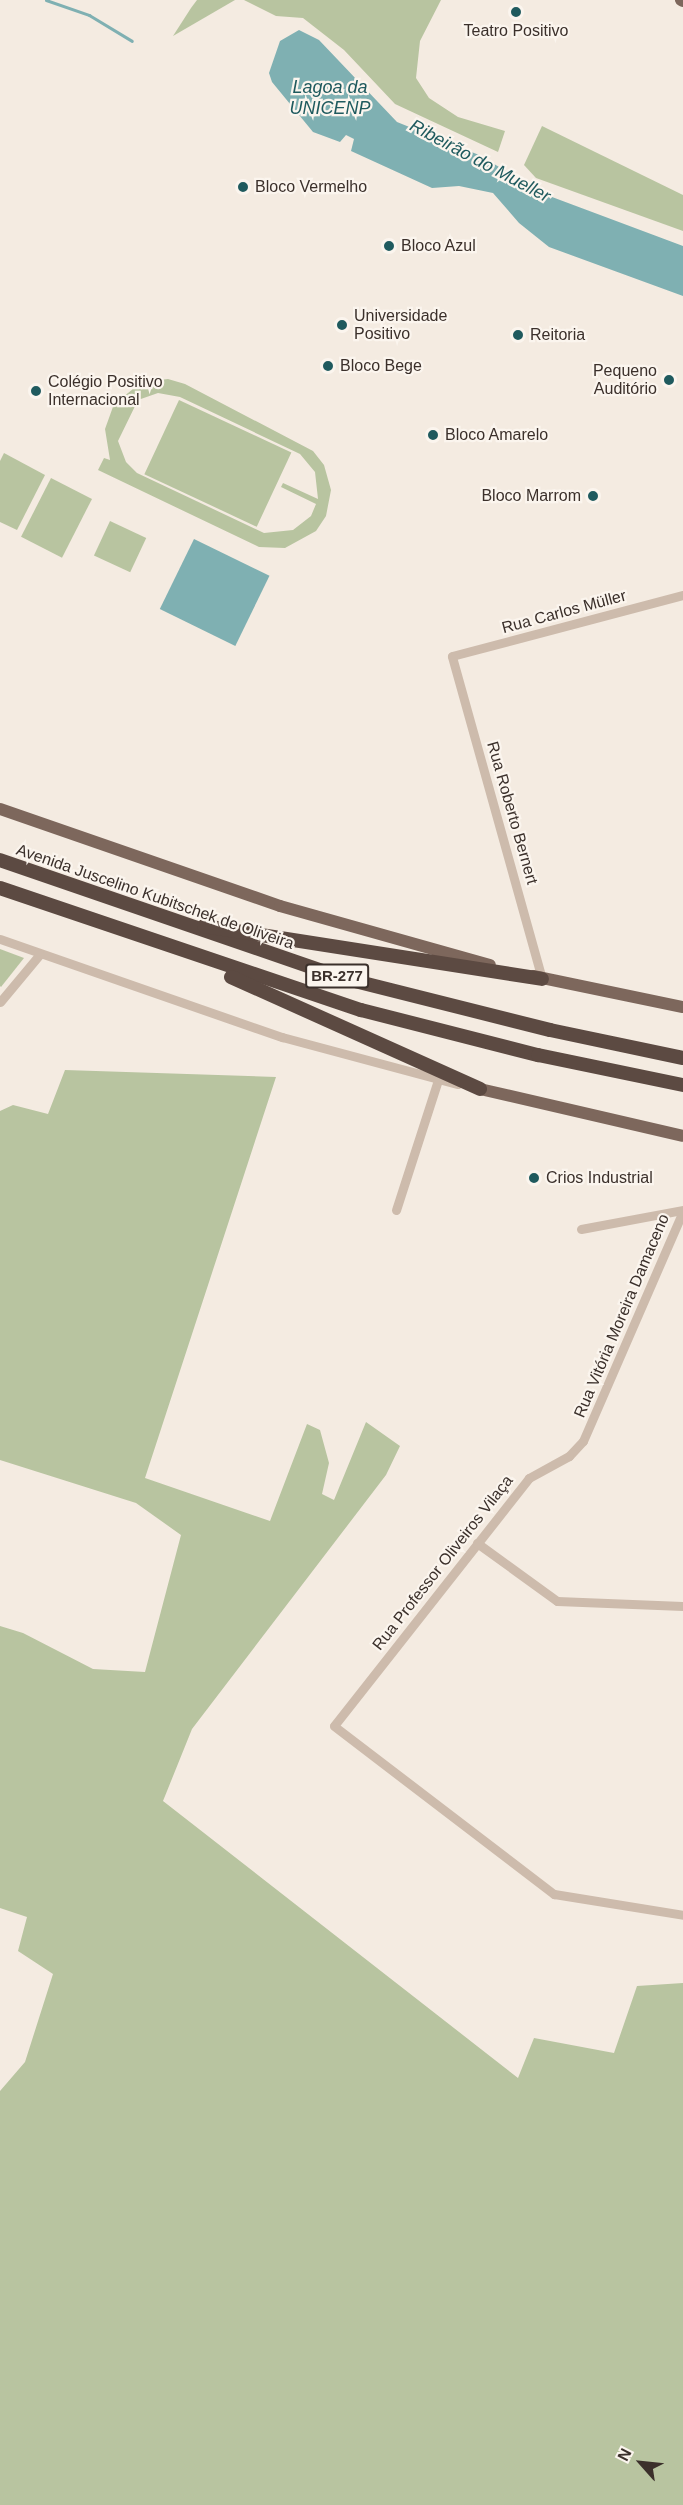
<!DOCTYPE html>
<meta charset="utf-8">
<style>
body{margin:0}
#map{position:relative;width:683px;height:2505px;overflow:hidden;background:#f4ebe1;font-family:Arial,sans-serif}
div>[style]{position:absolute}
.green>*{inset:0;background:#b8c4a0;transform-origin:0 0}
.water>*{inset:0;background:#7fb0b2;transform-origin:0 0}
.stream>*{height:3px;margin:-1.5px;padding:0 1.5px;transform-origin:1.5px;border-radius:1.5px;background:#7fb0b2}
.minor>*{height:9px;margin:-4.5px;padding:0 4.5px;transform-origin:4.5px;border-radius:4.5px;background:#cdbbac}
.major>*{height:12px;margin:-6px;padding:0 6px;transform-origin:6px;border-radius:6px;background:#7d675c}
.highway>*{height:14px;margin:-7px;padding:0 7px;transform-origin:7px;border-radius:7px;background:#5c4a42}
.dots>*{width:16px;height:16px;translate:-50% -50%;box-sizing:border-box;border:3px solid #fbf5ee;border-radius:50%}
span{translate:-50% -50%;white-space:nowrap;text-align:center;line-height:1.15;-webkit-text-stroke:4.5px #fbf5ee;paint-order:stroke}
.shield-label span{padding:2px 4px;background:#fbf5ee;border:2px solid;border-radius:4px;-webkit-text-stroke-width:0}
.shield-label{font-size:15px;color:#3b302b;font-weight:700}
.poi-label{font-size:16px;color:#3b302b}
.left{translate:0 -50%;text-align:left}
.right{translate:-100% -50%;text-align:right}
.street-label{font-size:16px;color:#3b302b}
.water-label{font-size:18px;color:#1f5a5e;font-style:italic}
.north{position:absolute;left:611px;top:2433px;width:60px;height:60px;-webkit-text-stroke:4px #fbf5ee;paint-order:stroke;rotate:297deg;font-size:16px;font-weight:700;line-height:24px;text-align:center;color:#3b302b}
.north::after{content:'';display:block;margin:auto;width:21px;height:27px;background:#3b302b;clip-path:polygon(50% 0,100% 100%,50% 72%,0 100%)}
</style>
<div id="map">
<div class="green">
<div style="clip-path:polygon(197px 0,235px 0,173px 36px,191px 8px)"></div>
<div style="clip-path:polygon(244px 0,441px 0,420px 41px,416px 78px,429px 98px,458px 117px,505px 131px,498px 152px,395px 104px,344px 50px,303px 18px,276px 16px)"></div>
<div style="clip-path:polygon(542px 126px,683px 195px,683px 231px,536px 178px,524px 165px)"></div>
<div style="clip-path:polygon(evenodd,168px 379px,185px 384px,313px 451px,324px 465px,331px 490px,326px 516px,316px 531px,285px 548px,259px 547px,98px 470px,104px 458px,110px 460px,105px 429px,114px 404px,142px 382px,168px 379px,158px 393px,180px 397px,300px 454px,315px 472px,318px 499px,283px 483px,281px 487px,316px 504px,311px 516px,293px 530px,264px 533px,137px 473px,126px 462px,118px 441px,138px 400px,158px 393px)"></div>
<div style="left:179px;top:400px;width:124px;height:82px;rotate:25deg"></div>
<div style="clip-path:polygon(4px 453px,45px 475px,17px 530px,0 522px,0 461px)"></div>
<div style="left:51px;top:478px;width:46px;height:66px;rotate:27deg"></div>
<div style="left:110px;top:521px;width:40px;height:38px;rotate:25deg"></div>
<div style="clip-path:polygon(0 949px,24px 958px,1px 987px,0 986px)"></div>
<div style="clip-path:polygon(65px 1070px,276px 1077px,145px 1478px,270px 1521px,307px 1424px,320px 1430px,329px 1463px,322px 1494px,334px 1500px,366px 1422px,400px 1446px,386px 1475px,192px 1729px,163px 1801px,518px 2078px,534px 2038px,614px 2053px,637px 1986px,683px 1983px,683px 2505px,0 2505px,0 2091px,25px 2062px,53px 1974px,18px 1951px,27px 1917px,0 1908px,0 1626px,23px 1633px,93px 1669px,145px 1672px,181px 1535px,136px 1503px,0 1460px,0 1111px,13px 1105px,48px 1114px)"></div>
</div>
<div class="water">
<div style="clip-path:polygon(299px 30px,319px 40px,397px 122px,479px 155px,544px 194px,683px 246px,683px 296px,549px 247px,519px 223px,493px 193px,459px 186px,432px 188px,351px 151px,354px 139px,346px 135px,340px 142px,313px 132px,272px 82px,269px 73px,280px 41px)"></div>
<div style="left:194px;top:539px;width:84px;height:78px;rotate:26deg"></div>
</div>
<div class="stream">
<div style="left:46px;top:0;width:46px;rotate:19.2deg"></div>
<div style="left:89px;top:15px;width:50px;rotate:31.2deg"></div>
</div>
<div class="minor">
<div style="left:0;top:939px;width:299px;rotate:19.2deg"></div>
<div style="left:282px;top:1037px;width:182px;rotate:15deg"></div>
<div style="left:542px;top:979px;width:335px;rotate:-105.6deg"></div>
<div style="left:452px;top:656px;width:239px;rotate:-14.8deg"></div>
<div style="left:0;top:1002px;width:62px;rotate:-50.2deg"></div>
<div style="left:396px;top:1210px;width:137px;rotate:-72.1deg"></div>
<div style="left:683px;top:1211px;width:251px;rotate:113.5deg"></div>
<div style="left:583px;top:1441px;width:21px;rotate:133deg"></div>
<div style="left:569px;top:1456px;width:46px;rotate:151.2deg"></div>
<div style="left:529px;top:1478px;width:315px;rotate:128.2deg"></div>
<div style="left:334px;top:1726px;width:277px;rotate:37.4deg"></div>
<div style="left:554px;top:1894px;width:131px;rotate:9.2deg"></div>
<div style="left:581px;top:1229px;width:104px;rotate:-10.6deg"></div>
<div style="left:477px;top:1543px;width:99px;rotate:35.9deg"></div>
<div style="left:557px;top:1601px;width:126px;rotate:2.3deg"></div>
</div>
<div class="major">
<div style="left:681px;top:0;width:2px;rotate:27deg"></div>
<div style="left:0;top:809px;width:296px;rotate:19.1deg"></div>
<div style="left:280px;top:906px;width:218px;rotate:15.7deg"></div>
<div style="left:533px;top:976px;width:153px;rotate:11.7deg"></div>
<div style="left:480px;top:1089px;width:208px;rotate:13deg"></div>
</div>
<div class="highway">
<div style="left:0;top:860px;width:359px;rotate:19deg"></div>
<div style="left:339px;top:977px;width:218px;rotate:14.1deg"></div>
<div style="left:550px;top:1030px;width:136px;rotate:11.9deg"></div>
<div style="left:0;top:888px;width:381px;rotate:18.7deg"></div>
<div style="left:361px;top:1010px;width:183px;rotate:14.3deg"></div>
<div style="left:538px;top:1055px;width:148px;rotate:11.7deg"></div>
<div style="left:204px;top:926px;width:342px;rotate:8.9deg"></div>
<div style="left:231px;top:977px;width:273px;rotate:24.2deg"></div>
</div>
<div class="dots">
<div style="left:516px;top:12px;background:#1f5a5e"></div>
<div style="left:243px;top:187px;background:#1f5a5e"></div>
<div style="left:389px;top:246px;background:#1f5a5e"></div>
<div style="left:342px;top:325px;background:#1f5a5e"></div>
<div style="left:518px;top:335px;background:#1f5a5e"></div>
<div style="left:328px;top:366px;background:#1f5a5e"></div>
<div style="left:669px;top:380px;background:#1f5a5e"></div>
<div style="left:36px;top:391px;background:#1f5a5e"></div>
<div style="left:433px;top:435px;background:#1f5a5e"></div>
<div style="left:593px;top:496px;background:#1f5a5e"></div>
<div style="left:534px;top:1178px;background:#1f5a5e"></div>
</div>
<div class="shield-label">
<span style="left:337px;top:976px">BR-277</span>
</div>
<div class="poi-label">
<span style="left:516px;top:31px">Teatro Positivo</span>
<span class="left" style="left:255px;top:187px">Bloco Vermelho</span>
<span class="left" style="left:401px;top:246px">Bloco Azul</span>
<span class="left" style="left:354px;top:325px">Universidade<br>Positivo</span>
<span class="left" style="left:530px;top:335px">Reitoria</span>
<span class="left" style="left:340px;top:366px">Bloco Bege</span>
<span class="right" style="left:657px;top:380px">Pequeno<br>Auditório</span>
<span class="left" style="left:48px;top:391px">Colégio Positivo<br>Internacional</span>
<span class="left" style="left:445px;top:435px">Bloco Amarelo</span>
<span class="right" style="left:581px;top:496px">Bloco Marrom</span>
<span class="left" style="left:546px;top:1178px">Crios Industrial</span>
</div>
<div class="street-label">
<span style="left:564px;top:612px;rotate:-15deg">Rua Carlos Müller</span>
<span style="left:512px;top:813px;rotate:74deg">Rua Roberto Bernert</span>
<span style="left:155px;top:897px;rotate:19deg">Avenida Juscelino Kubitschek de Oliveira</span>
<span style="left:622px;top:1316px;rotate:-67deg">Rua Vitória Moreira Damaceno</span>
<span style="left:443px;top:1563px;rotate:-52deg">Rua Professor Oliveiros Vilaça</span>
</div>
<div class="water-label">
<span style="left:330px;top:98px">Lagoa da<br>UNICENP</span>
<span style="left:480px;top:161px;rotate:28deg">Ribeirão do Mueller</span>
</div>
<div class="north">N</div>
</div>
